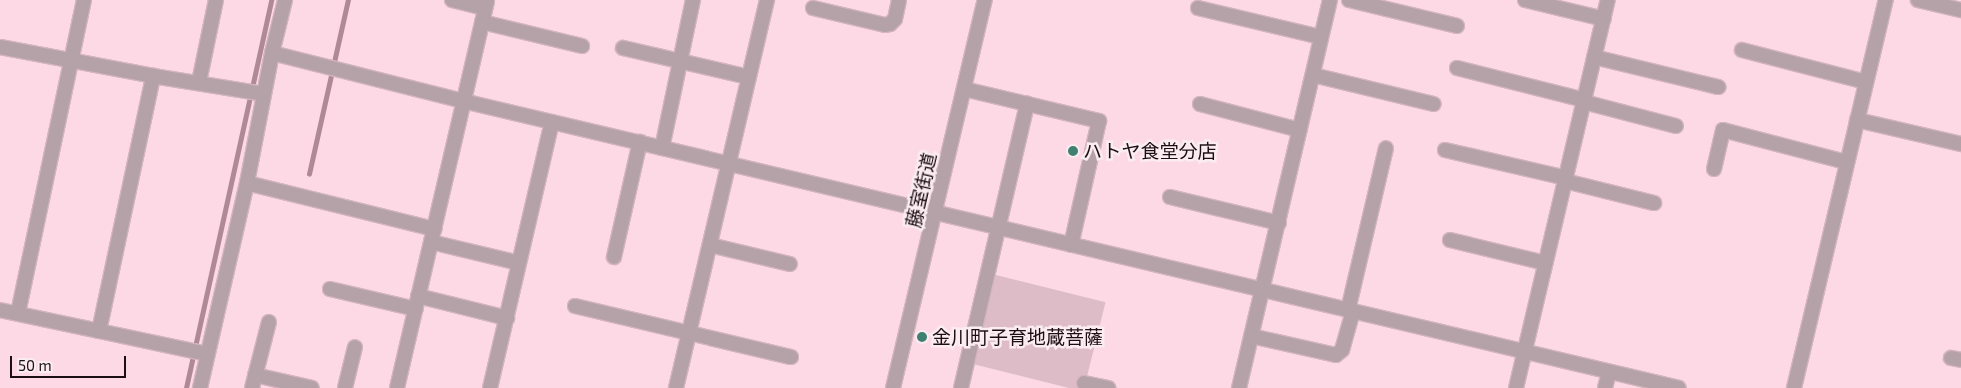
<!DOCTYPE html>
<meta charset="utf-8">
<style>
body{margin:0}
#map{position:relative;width:1961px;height:388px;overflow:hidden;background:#fcd9e4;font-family:"Exo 2","Noto Sans JP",sans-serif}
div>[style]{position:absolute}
.green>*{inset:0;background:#ddbcc7;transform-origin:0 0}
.stream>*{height:4.5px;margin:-2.25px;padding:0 2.25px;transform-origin:2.25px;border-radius:2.25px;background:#af8996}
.roads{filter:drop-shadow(1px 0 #d4b5be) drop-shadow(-1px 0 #d4b5be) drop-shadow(0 1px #d4b5be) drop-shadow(0 -1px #d4b5be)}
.minor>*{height:14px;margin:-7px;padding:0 7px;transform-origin:7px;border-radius:7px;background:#b4a2a8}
.dots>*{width:14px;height:14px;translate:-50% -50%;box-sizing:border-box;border:2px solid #fbecf1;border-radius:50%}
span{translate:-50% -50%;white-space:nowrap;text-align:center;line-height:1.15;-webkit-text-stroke:5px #fbecf1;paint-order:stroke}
.poi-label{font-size:19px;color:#1b0f13}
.left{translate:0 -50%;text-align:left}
.street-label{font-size:19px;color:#1b0f13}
.scale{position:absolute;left:10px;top:356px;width:116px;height:22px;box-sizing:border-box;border:2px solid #1b0f13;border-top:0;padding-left:6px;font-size:15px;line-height:18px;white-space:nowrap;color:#1b0f13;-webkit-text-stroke:4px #fbecf1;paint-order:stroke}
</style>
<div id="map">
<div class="green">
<div style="left:992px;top:274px;width:117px;height:92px;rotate:14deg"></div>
</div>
<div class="stream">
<div style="left:309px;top:174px;width:178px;rotate:-77.4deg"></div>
<div style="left:186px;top:388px;width:397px;rotate:-77.6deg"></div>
</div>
<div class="roads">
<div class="minor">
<div style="left:452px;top:0;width:34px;rotate:14deg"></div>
<div style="left:1349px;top:0;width:111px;rotate:13.5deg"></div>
<div style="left:1525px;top:0;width:81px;rotate:13.5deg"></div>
<div style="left:1918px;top:0;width:44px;rotate:13.1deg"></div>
<div style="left:813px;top:8px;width:74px;rotate:13.3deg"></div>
<div style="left:885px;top:25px;width:5px;rotate:-11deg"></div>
<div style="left:890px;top:24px;width:7px;rotate:-45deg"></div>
<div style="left:895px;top:19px;width:19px;rotate:-78deg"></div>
<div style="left:1198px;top:8px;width:126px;rotate:13.3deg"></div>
<div style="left:482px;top:22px;width:103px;rotate:13.5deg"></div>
<div style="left:0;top:47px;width:156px;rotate:10.7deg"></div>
<div style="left:153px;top:76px;width:112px;rotate:9.2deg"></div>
<div style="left:623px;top:48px;width:129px;rotate:13deg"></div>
<div style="left:1742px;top:50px;width:128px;rotate:14.5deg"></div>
<div style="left:272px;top:53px;width:197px;rotate:14.1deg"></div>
<div style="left:463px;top:101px;width:1249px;rotate:13.28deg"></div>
<div style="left:1594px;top:57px;width:128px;rotate:13.6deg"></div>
<div style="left:1457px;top:68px;width:131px;rotate:14.1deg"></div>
<div style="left:1313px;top:75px;width:124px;rotate:13.5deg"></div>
<div style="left:199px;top:82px;width:84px;rotate:-78.3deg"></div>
<div style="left:964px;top:89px;width:139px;rotate:13.3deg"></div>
<div style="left:1099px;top:121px;width:127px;rotate:102.7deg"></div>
<div style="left:1584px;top:102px;width:95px;rotate:14.6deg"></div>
<div style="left:1200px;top:104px;width:103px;rotate:14.6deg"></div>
<div style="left:1857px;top:120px;width:107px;rotate:13deg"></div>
<div style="left:662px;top:148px;width:151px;rotate:-78.2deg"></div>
<div style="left:1445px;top:150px;width:124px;rotate:13deg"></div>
<div style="left:1714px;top:169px;width:40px;rotate:-77deg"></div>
<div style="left:1723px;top:130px;width:127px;rotate:14.6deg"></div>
<div style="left:1565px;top:181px;width:92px;rotate:13.9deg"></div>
<div style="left:247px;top:183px;width:193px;rotate:13.8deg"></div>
<div style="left:1170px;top:197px;width:112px;rotate:13.4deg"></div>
<div style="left:1450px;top:240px;width:98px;rotate:13.6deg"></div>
<div style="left:431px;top:242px;width:90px;rotate:13.4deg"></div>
<div style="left:710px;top:245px;width:82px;rotate:13.4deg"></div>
<div style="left:614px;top:257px;width:118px;rotate:-77.3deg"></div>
<div style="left:330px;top:289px;width:88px;rotate:13.1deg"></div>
<div style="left:418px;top:296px;width:92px;rotate:13.9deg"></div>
<div style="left:575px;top:306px;width:222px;rotate:13.3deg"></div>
<div style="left:0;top:310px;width:101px;rotate:12deg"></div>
<div style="left:99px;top:331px;width:261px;rotate:-78deg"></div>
<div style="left:1348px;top:310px;width:166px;rotate:-76.8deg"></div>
<div style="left:18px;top:313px;width:320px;rotate:-78.1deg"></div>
<div style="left:99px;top:331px;width:110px;rotate:12deg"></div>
<div style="left:1251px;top:336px;width:87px;rotate:12.6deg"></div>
<div style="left:1336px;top:355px;width:8px;rotate:-40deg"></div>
<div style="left:1342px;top:350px;width:41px;rotate:-74.2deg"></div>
<div style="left:1951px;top:358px;width:10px;rotate:11deg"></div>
<div style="left:255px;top:375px;width:58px;rotate:12.8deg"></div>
<div style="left:1084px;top:383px;width:25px;rotate:12deg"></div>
<div style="left:200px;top:388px;width:210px;rotate:-77.1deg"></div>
<div style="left:247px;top:183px;width:132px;rotate:-79.1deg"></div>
<div style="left:272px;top:53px;width:55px;rotate:-76.2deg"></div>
<div style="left:252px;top:388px;width:68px;rotate:-75.6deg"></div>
<div style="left:345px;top:388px;width:42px;rotate:-76.3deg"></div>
<div style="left:397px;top:388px;width:398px;rotate:-76.9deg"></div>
<div style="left:490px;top:388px;width:273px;rotate:-76.9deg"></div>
<div style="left:676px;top:388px;width:399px;rotate:-76.8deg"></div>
<div style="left:893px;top:388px;width:399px;rotate:-76.7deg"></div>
<div style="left:961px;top:388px;width:292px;rotate:-76.9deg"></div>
<div style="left:1239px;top:388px;width:399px;rotate:-76.8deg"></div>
<div style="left:1516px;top:388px;width:399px;rotate:-76.7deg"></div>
<div style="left:1605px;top:388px;width:16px;rotate:-76deg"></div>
<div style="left:1794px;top:388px;width:399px;rotate:-76.7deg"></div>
</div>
</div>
<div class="dots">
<div style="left:1073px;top:151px;background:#3f8070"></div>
<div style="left:922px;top:337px;background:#3f8070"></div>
</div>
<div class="poi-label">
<span class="left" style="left:1083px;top:151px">ハトヤ食堂分店</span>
<span class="left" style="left:932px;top:337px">金川町子育地蔵菩薩</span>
</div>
<div class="street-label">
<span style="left:921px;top:190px;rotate:-77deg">藤室街道</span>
</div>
<div class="scale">50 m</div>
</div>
